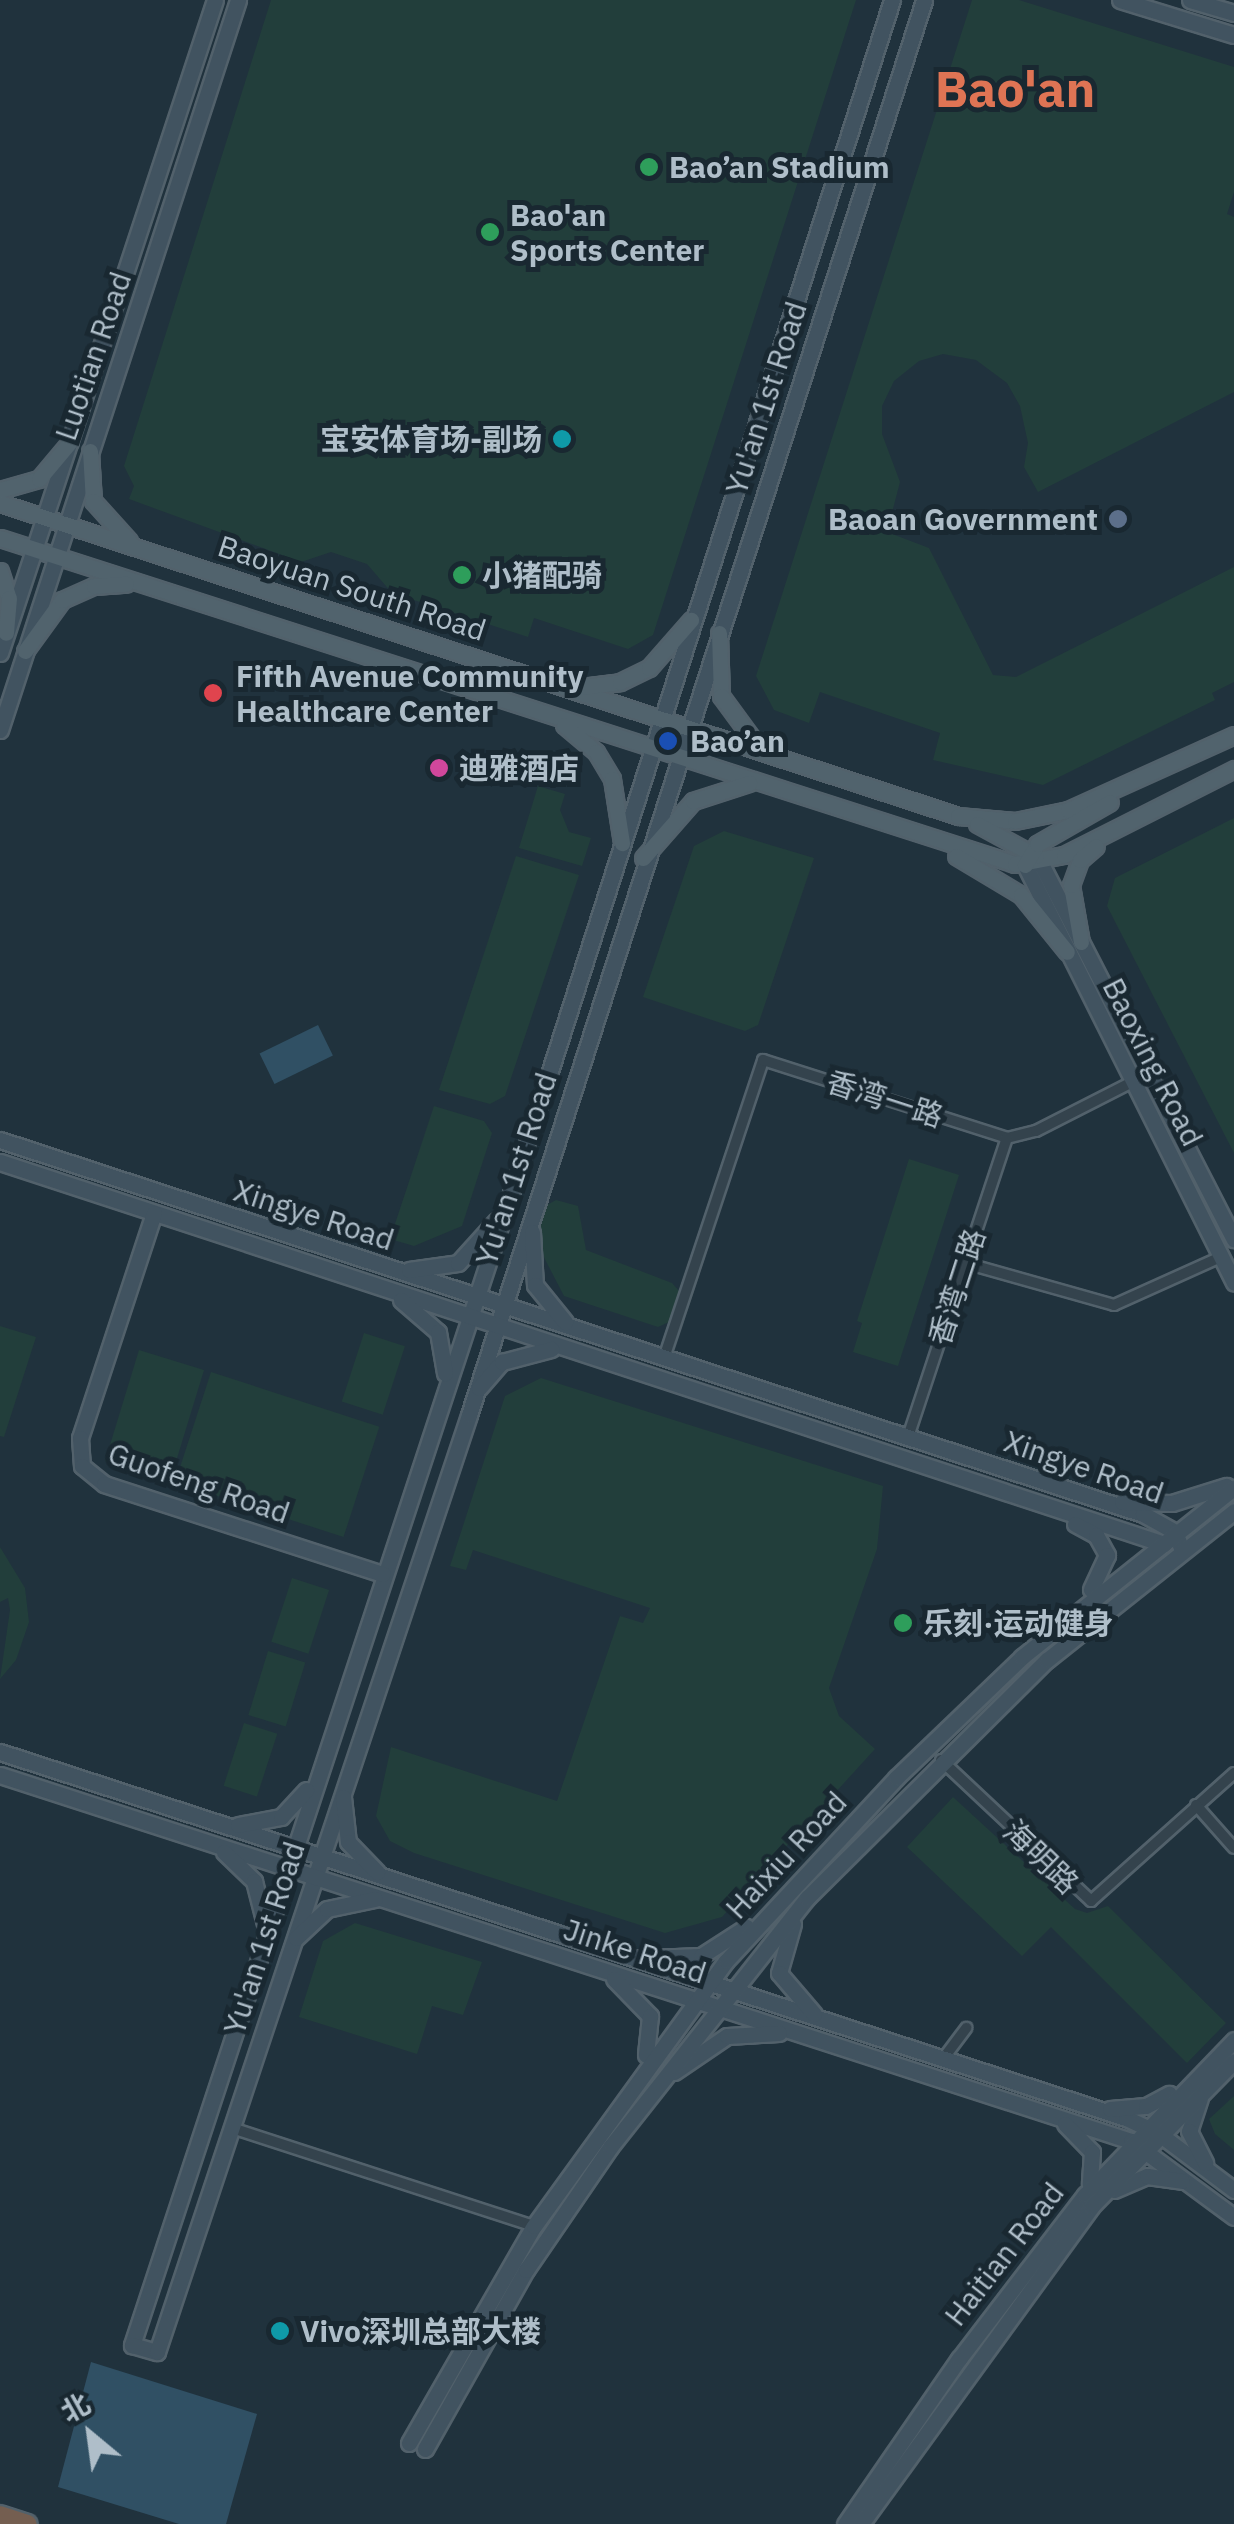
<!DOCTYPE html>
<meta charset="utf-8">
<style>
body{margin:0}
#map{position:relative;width:1234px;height:2524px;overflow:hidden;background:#20323d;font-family:"IBM Plex Sans","Noto Sans SC",sans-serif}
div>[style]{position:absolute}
.green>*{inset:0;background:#223e3b;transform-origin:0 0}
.water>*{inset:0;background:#305064;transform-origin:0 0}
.roads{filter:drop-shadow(2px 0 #52616b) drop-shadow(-2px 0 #52616b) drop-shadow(0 2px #52616b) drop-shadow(0 -2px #52616b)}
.street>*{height:10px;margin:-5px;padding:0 5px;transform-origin:5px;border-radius:5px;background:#34434d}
.secondary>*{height:15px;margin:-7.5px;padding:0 7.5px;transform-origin:7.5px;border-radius:7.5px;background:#415360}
.primary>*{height:15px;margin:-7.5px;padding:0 7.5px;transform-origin:7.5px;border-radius:7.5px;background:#51636d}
.highway>*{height:18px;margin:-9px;padding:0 9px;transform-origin:9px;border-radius:9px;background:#745e50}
.dots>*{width:28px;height:28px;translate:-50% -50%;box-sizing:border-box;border:5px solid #192831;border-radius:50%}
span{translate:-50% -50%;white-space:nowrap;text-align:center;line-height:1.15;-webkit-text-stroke:10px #192831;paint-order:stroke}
.poi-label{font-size:30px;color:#afbec9;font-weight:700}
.left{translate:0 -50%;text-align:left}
.right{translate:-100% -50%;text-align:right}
.street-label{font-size:30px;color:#afbec9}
.town-label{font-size:50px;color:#df7454;font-weight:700}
.north{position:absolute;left:40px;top:2384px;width:100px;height:100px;-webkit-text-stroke:8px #192831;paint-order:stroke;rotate:331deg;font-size:28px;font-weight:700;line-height:40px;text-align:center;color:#afbec9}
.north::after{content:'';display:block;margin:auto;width:35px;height:45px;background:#afbec9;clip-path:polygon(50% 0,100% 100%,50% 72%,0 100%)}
</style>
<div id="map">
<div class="green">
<div style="clip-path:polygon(271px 0,856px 0,653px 635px,628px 649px,534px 618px,528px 637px,392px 593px,367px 564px,331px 552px,301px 562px,129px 499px,134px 486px,124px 466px)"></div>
<div style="clip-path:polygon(972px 0,1019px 0,1234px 67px,1234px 192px,1227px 214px,1234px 217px,1234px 392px,1038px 492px,1024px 467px,1028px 443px,1020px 406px,1007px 383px,976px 360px,943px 354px,919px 361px,894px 381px,882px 406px,882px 434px,900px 482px,887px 532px,929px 548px,993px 675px,1016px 677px,1234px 567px,1234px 682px,1212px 693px,1215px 700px,1043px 785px,933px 760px,940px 733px,820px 692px,809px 723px,774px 710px,756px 676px)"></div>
<div style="clip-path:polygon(538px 786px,565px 794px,560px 810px,569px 832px,591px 838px,582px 866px,519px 848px)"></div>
<div style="clip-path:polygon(1234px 818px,1234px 1153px,1107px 906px,1115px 878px)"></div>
<div style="clip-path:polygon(724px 831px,814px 858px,758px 1025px,745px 1031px,643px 997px,694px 846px)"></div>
<div style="clip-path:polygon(516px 856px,579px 875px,505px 1096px,490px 1104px,439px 1090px)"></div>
<div style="clip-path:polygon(434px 1106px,484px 1121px,492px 1133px,462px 1226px,414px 1246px,390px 1239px)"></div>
<div style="clip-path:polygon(909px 1159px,959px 1175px,898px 1366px,853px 1352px,862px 1323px,857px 1321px)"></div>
<div style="clip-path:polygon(556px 1200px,578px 1206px,586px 1250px,672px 1283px,680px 1292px,669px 1322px,658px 1327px,564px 1296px,536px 1242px,547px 1205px)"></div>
<div style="clip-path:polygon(0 1326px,36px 1337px,4px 1437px,0 1436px)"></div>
<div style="left:364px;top:1333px;width:43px;height:72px;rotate:18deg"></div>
<div style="left:139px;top:1350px;width:68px;height:116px;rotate:17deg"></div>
<div style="left:211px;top:1372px;width:177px;height:116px;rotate:18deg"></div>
<div style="clip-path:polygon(541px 1378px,883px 1486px,877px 1549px,829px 1688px,839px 1716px,875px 1749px,722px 1917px,665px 1933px,414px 1853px,390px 1841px,376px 1816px,391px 1747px,557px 1801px,620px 1616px,643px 1623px,650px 1608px,473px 1550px,466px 1570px,450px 1566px,505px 1396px)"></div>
<div style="clip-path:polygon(0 1547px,25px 1588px,29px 1622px,16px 1660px,0 1679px,10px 1610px,8px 1598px,0 1602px)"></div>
<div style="left:292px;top:1578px;width:39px;height:67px;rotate:18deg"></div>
<div style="left:268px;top:1651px;width:39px;height:67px;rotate:17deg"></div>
<div style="left:244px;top:1723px;width:35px;height:66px;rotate:18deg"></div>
<div style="clip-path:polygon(953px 1797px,1075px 1909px,1087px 1913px,1108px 1906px,1226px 2023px,1187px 2063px,1051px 1927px,1022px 1956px,907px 1847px)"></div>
<div style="clip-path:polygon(355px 1923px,482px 1962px,463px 2015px,432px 2006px,417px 2054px,299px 2017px,323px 1941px)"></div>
<div style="clip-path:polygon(1234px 2096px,1234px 2150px,1215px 2134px,1209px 2119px)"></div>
</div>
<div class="water">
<div style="left:318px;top:1025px;width:34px;height:65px;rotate:64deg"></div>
<div style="clip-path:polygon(91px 2362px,257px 2414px,226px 2524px,179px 2524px,58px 2487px)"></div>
</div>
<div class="roads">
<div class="street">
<div style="left:965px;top:1263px;width:155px;rotate:15.7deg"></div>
<div style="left:1114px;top:1305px;width:117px;rotate:-24.2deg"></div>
<div style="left:664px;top:1358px;width:314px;rotate:-71.6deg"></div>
<div style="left:763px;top:1060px;width:256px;rotate:17.7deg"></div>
<div style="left:1007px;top:1138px;width:30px;rotate:-14deg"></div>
<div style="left:1036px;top:1131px;width:108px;rotate:-27deg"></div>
<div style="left:908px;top:1437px;width:315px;rotate:-71.7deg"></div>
<div style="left:941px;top:1760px;width:206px;rotate:43.2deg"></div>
<div style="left:1091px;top:1901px;width:192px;rotate:-41.8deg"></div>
<div style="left:1196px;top:1805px;width:57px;rotate:48.5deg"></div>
<div style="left:943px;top:2059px;width:39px;rotate:-53deg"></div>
<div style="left:232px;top:2128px;width:318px;rotate:18deg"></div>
</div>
<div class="secondary">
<div style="left:892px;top:0;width:1256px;rotate:107.71deg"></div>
<div style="left:510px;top:1196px;width:1210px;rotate:108.21deg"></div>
<div style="left:132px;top:2345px;width:26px;rotate:16deg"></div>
<div style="left:157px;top:2352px;width:988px;rotate:-71.58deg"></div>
<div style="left:469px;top:1415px;width:1486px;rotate:-72.17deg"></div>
<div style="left:1120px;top:0;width:119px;rotate:17.1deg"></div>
<div style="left:1190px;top:0;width:46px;rotate:16.5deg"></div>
<div style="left:0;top:653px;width:687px;rotate:-71.78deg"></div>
<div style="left:0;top:730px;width:768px;rotate:-71.94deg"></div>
<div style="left:1041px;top:864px;width:422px;rotate:62.8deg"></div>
<div style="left:1025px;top:865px;width:467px;rotate:63.4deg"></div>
<div style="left:0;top:1140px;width:1203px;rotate:18.12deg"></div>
<div style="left:1143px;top:1514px;width:37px;rotate:29deg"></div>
<div style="left:1175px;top:1532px;width:19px;rotate:69deg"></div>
<div style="left:0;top:1162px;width:1225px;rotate:18.17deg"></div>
<div style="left:154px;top:1213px;width:237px;rotate:108.2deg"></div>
<div style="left:80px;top:1438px;width:28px;rotate:86deg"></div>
<div style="left:82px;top:1466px;width:28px;rotate:39deg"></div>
<div style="left:104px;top:1484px;width:293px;rotate:17.9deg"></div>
<div style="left:532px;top:1232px;width:53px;rotate:86.8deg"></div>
<div style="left:535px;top:1285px;width:48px;rotate:51deg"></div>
<div style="left:409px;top:1270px;width:49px;rotate:-8.1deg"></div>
<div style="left:458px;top:1263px;width:57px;rotate:-47.9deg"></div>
<div style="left:401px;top:1300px;width:49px;rotate:40.9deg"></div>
<div style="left:438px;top:1332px;width:42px;rotate:80.3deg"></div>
<div style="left:479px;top:1388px;width:35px;rotate:-49deg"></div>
<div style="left:502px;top:1362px;width:51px;rotate:-14.9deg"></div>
<div style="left:1122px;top:1502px;width:50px;rotate:1.1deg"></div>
<div style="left:1172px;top:1503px;width:57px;rotate:-17.5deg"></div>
<div style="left:1075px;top:1524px;width:24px;rotate:28deg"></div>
<div style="left:1096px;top:1535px;width:23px;rotate:61deg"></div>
<div style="left:1107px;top:1555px;width:38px;rotate:115deg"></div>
<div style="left:0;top:1752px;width:1184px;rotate:18.01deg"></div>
<div style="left:1126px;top:2118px;width:35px;rotate:25deg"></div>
<div style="left:1158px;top:2133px;width:95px;rotate:36.9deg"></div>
<div style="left:0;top:1775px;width:1189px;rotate:17.93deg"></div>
<div style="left:1131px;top:2141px;width:128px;rotate:36.4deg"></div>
<div style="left:343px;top:1797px;width:45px;rotate:83.7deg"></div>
<div style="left:348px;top:1842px;width:42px;rotate:46deg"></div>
<div style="left:238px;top:1825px;width:44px;rotate:-10.5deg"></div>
<div style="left:281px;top:1817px;width:37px;rotate:-47deg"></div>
<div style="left:224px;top:1852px;width:42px;rotate:44deg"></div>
<div style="left:254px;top:1881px;width:44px;rotate:75.7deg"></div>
<div style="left:793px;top:1924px;width:51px;rotate:105.9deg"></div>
<div style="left:779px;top:1973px;width:54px;rotate:49.5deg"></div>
<div style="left:296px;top:1938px;width:42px;rotate:-43.1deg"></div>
<div style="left:327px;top:1909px;width:49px;rotate:-11.8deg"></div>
<div style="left:649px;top:1958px;width:52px;rotate:-2.2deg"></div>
<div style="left:701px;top:1956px;width:54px;rotate:-32.8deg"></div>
<div style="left:614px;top:1979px;width:52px;rotate:45.8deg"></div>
<div style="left:650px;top:2016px;width:39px;rotate:96deg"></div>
<div style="left:674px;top:2072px;width:64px;rotate:-34.2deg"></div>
<div style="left:727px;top:2036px;width:52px;rotate:-3.3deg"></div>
<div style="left:1200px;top:2098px;width:35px;rotate:108deg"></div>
<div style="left:1189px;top:2131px;width:36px;rotate:63deg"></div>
<div style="left:1110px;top:2109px;width:36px;rotate:-5deg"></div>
<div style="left:1146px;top:2106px;width:26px;rotate:-28deg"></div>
<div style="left:1065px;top:2124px;width:39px;rotate:46deg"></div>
<div style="left:1092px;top:2152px;width:32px;rotate:94deg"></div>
<div style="left:1114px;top:2190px;width:36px;rotate:-23deg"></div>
<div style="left:1147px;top:2176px;width:35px;rotate:8deg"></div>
<div style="left:409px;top:2443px;width:250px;rotate:-60.1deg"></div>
<div style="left:534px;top:2226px;width:327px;rotate:-54.1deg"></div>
<div style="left:726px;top:1961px;width:250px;rotate:-47.1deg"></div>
<div style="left:896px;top:1778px;width:175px;rotate:-43.8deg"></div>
<div style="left:1022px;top:1657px;width:271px;rotate:-38.6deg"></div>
<div style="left:425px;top:2449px;width:206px;rotate:-60.6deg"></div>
<div style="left:526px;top:2270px;width:150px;rotate:-55.6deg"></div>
<div style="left:611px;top:2146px;width:316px;rotate:-51.7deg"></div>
<div style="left:807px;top:1898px;width:338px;rotate:-44.8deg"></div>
<div style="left:1047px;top:1660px;width:239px;rotate:-38.5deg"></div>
<div style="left:845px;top:2524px;width:201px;rotate:-55.4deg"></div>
<div style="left:959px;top:2359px;width:207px;rotate:-52.5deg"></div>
<div style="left:1085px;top:2195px;width:215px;rotate:-46.1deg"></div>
<div style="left:861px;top:2524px;width:392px;rotate:-54deg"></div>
<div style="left:1091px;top:2207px;width:204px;rotate:-45.6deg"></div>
</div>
<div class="primary">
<div style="left:90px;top:451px;width:50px;rotate:86.6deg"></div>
<div style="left:93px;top:501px;width:54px;rotate:48deg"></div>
<div style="left:0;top:490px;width:41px;rotate:-15.8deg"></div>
<div style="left:39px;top:479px;width:48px;rotate:-50deg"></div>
<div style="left:0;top:503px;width:1008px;rotate:18.09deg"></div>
<div style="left:958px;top:816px;width:57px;rotate:5deg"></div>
<div style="left:1015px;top:821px;width:54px;rotate:-11.7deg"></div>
<div style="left:1068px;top:810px;width:182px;rotate:-24.3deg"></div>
<div style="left:0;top:538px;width:1066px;rotate:17.81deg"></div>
<div style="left:1015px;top:864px;width:50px;rotate:-10.4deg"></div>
<div style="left:1064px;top:855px;width:191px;rotate:-26.8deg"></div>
<div style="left:0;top:571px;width:28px;rotate:72deg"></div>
<div style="left:9px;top:598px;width:35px;rotate:95deg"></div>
<div style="left:719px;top:633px;width:63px;rotate:88.2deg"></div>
<div style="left:721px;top:696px;width:61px;rotate:53.7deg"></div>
<div style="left:25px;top:651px;width:63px;rotate:-54deg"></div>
<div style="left:62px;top:600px;width:35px;rotate:-24deg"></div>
<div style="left:94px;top:586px;width:32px;rotate:-4deg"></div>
<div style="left:581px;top:687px;width:39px;rotate:-7deg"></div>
<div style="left:620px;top:682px;width:32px;rotate:-26deg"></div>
<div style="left:649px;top:668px;width:64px;rotate:-48.8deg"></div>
<div style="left:564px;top:725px;width:42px;rotate:40.2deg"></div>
<div style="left:596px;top:752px;width:31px;rotate:59deg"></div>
<div style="left:612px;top:779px;width:65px;rotate:81.1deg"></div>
<div style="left:977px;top:824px;width:67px;rotate:28.5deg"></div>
<div style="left:956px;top:856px;width:76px;rotate:31deg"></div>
<div style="left:1021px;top:895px;width:73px;rotate:51.1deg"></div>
<div style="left:643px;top:858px;width:76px;rotate:-48.7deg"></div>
<div style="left:693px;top:801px;width:59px;rotate:-17.8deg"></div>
<div style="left:1025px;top:865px;width:24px;rotate:-60deg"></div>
<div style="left:1037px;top:844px;width:84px;rotate:-29.9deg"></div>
<div style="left:1081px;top:942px;width:58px;rotate:-100deg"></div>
<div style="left:1071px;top:885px;width:27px;rotate:-70deg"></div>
<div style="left:1080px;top:860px;width:21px;rotate:-41deg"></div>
</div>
<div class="highway">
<div style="left:0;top:2515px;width:29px;rotate:18deg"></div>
</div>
</div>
<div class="dots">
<div style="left:649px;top:167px;background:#2e9e5b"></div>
<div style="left:490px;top:232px;background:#2e9e5b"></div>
<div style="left:562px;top:439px;background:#0f9aa8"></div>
<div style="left:1118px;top:519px;background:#5c6f8a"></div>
<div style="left:462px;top:575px;background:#2e9e5b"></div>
<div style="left:213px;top:693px;background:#e0444e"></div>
<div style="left:668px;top:741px;background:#1a4fb4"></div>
<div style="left:439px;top:768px;background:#d1479c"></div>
<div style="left:903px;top:1623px;background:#2e9e5b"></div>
<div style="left:280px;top:2331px;background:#0f9aa8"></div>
</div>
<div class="poi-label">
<span class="left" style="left:669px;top:167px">Bao’an Stadium</span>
<span class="left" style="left:510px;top:232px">Bao'an<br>Sports Center</span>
<span class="right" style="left:542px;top:439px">宝安体育场-副场</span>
<span class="right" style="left:1098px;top:519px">Baoan Government</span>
<span class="left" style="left:482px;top:575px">小猪配骑</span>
<span class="left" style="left:236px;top:693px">Fifth Avenue Community<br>Healthcare Center</span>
<span class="left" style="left:690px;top:741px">Bao’an</span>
<span class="left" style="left:459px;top:768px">迪雅酒店</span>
<span class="left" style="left:923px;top:1623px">乐刻·运动健身</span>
<span class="left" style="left:300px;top:2331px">Vivo深圳总部大楼</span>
</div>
<div class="street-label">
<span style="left:93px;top:356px;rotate:-71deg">Luotian Road</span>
<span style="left:766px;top:398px;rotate:-72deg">Yu'an 1st Road</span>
<span style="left:352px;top:588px;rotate:18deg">Baoyuan South Road</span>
<span style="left:1153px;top:1062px;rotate:63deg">Baoxing Road</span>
<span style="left:885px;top:1099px;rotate:18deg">香湾一路</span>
<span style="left:516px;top:1169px;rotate:-72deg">Yu'an 1st Road</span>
<span style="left:314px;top:1215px;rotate:18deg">Xingye Road</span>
<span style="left:957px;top:1287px;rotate:-72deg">香湾二路</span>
<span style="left:1084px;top:1467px;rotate:19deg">Xingye Road</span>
<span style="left:199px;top:1483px;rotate:19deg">Guofeng Road</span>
<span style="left:786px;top:1855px;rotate:-47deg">Haixiu Road</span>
<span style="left:1041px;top:1857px;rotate:44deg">海明路</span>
<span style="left:264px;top:1938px;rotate:-72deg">Yu'an 1st Road</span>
<span style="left:635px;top:1951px;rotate:18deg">Jinke Road</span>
<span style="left:1004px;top:2254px;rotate:-52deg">Haitian Road</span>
</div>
<div class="town-label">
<span style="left:1015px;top:89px">Bao'an</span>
</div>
<div class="north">北</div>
</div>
